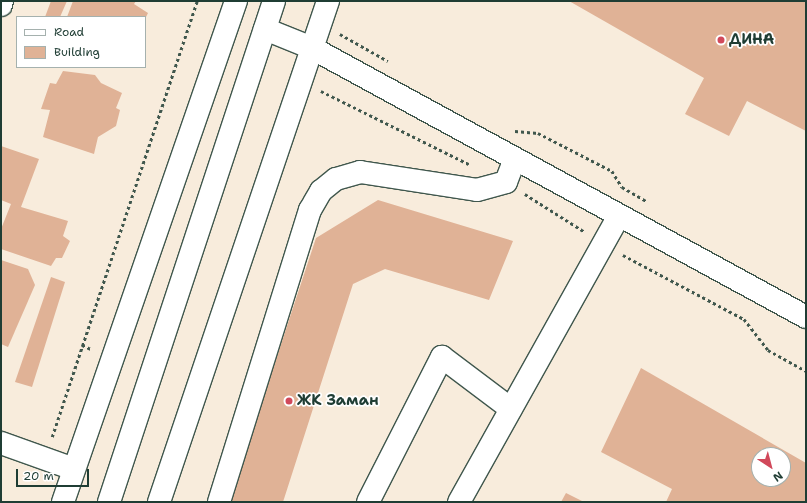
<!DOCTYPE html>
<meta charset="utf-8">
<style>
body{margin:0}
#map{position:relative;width:807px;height:503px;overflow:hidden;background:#f8ecdc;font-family:"Shantell Sans",sans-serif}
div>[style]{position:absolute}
.building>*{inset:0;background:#e0b296}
.path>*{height:2.5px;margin-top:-1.25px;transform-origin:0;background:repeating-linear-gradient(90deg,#40574d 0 3px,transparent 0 6px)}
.roads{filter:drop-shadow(1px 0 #40574d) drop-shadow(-1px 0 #40574d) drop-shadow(0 1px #40574d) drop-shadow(0 -1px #40574d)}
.minor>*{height:22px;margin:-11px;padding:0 11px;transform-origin:11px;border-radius:11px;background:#fff}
.major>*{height:22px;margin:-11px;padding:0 11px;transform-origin:11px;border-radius:11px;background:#fff}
.dots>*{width:11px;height:11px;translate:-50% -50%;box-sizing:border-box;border:2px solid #fff;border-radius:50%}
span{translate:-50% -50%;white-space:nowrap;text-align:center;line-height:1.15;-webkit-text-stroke:3.5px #fff;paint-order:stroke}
.poi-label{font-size:15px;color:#1f3d34;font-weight:700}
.left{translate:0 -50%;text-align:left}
.frame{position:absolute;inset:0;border:2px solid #1f3d34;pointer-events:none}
.legend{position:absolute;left:16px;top:16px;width:130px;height:52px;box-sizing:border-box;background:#fff;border:1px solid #a5b1ae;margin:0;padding:5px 7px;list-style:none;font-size:12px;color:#1f3d34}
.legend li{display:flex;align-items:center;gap:8px;height:20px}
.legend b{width:20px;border:1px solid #a5b1ae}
.north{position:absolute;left:751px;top:447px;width:40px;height:40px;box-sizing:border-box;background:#fff;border:1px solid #a5b1ae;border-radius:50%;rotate:144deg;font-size:11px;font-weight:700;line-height:16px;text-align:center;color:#1f3d34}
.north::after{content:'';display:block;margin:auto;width:14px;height:18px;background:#d1495b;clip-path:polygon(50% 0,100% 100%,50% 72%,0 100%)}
.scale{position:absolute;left:16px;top:469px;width:73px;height:18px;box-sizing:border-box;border:2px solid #1f3d34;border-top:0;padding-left:5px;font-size:12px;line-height:14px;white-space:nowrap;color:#1f3d34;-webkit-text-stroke:3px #fff;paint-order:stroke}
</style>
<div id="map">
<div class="building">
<div style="clip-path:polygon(51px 1px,67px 1px,60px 17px,45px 17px)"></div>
<div style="clip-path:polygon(73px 1px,136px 1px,134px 4px,148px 13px,146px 17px,67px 17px)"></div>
<div style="clip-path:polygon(569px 1px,806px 1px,806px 131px,747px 101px,729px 136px,685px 114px,704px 78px)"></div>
<div style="clip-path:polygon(63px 71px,95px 75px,101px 83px,122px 93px,116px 108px,120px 110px,116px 126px,98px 137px,94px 154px,43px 137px,50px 110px,41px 109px,50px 83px,56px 84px)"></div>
<div style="clip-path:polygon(1px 146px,39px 159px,21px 207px,68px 221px,63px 236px,70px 241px,62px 258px,56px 258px,51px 266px,1px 249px,1px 229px,11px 204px,1px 200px)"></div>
<div style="clip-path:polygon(378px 200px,513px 241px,489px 300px,385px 269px,353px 284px,283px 502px,229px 502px,316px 238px)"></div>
<div style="clip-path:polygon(1px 260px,28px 269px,35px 285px,8px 347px,1px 344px)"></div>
<div style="clip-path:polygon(51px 277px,65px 282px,32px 387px,15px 382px)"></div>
<div style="clip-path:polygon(evenodd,641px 368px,806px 463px,806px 502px,666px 502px,672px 489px,601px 452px,641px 368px,759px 455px,783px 455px,783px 479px,759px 479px,759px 455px)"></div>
<div style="clip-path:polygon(566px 493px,584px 502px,561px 502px)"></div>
</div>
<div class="path">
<div style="left:340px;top:34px;width:55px;rotate:29.4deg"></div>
<div style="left:321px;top:91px;width:165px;rotate:26.3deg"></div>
<div style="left:515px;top:131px;width:23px;rotate:5deg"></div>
<div style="left:538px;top:133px;width:83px;rotate:27.2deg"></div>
<div style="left:612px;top:171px;width:19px;rotate:58deg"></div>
<div style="left:622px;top:187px;width:28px;rotate:30deg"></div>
<div style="left:525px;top:194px;width:71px;rotate:32.3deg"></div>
<div style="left:623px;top:255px;width:137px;rotate:27.9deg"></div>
<div style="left:744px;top:319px;width:39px;rotate:52deg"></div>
<div style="left:768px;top:350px;width:43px;rotate:28.9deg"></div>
<div style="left:82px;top:345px;width:10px;rotate:24deg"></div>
<div style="left:52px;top:437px;width:459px;rotate:-71.6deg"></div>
</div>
<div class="roads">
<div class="minor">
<div style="left:1px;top:5px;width:4px;rotate:-76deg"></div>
<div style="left:265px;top:29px;width:51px;rotate:22deg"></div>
<div style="left:312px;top:48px;width:562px;rotate:28.57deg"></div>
<div style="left:1px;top:443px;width:77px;rotate:19.6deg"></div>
<div style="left:159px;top:502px;width:529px;rotate:-71.36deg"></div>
<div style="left:219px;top:502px;width:306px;rotate:-72.7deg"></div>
<div style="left:310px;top:210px;width:22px;rotate:-60deg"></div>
<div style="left:321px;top:191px;width:19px;rotate:-39deg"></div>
<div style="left:336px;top:179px;width:25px;rotate:-16deg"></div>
<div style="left:360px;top:172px;width:118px;rotate:8.7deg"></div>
<div style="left:477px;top:190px;width:30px;rotate:-15deg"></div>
<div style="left:506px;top:182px;width:25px;rotate:-69deg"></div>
<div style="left:368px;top:502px;width:163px;rotate:-63deg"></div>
<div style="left:442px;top:357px;width:86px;rotate:37deg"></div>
<div style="left:459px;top:502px;width:328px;rotate:-60.8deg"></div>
</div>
<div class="major">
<div style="left:63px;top:502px;width:530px;rotate:-70.95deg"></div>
<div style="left:109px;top:502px;width:527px;rotate:-71.77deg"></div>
</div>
</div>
<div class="dots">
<div style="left:721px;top:40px;background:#d1495b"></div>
<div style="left:289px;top:401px;background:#d1495b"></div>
</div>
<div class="poi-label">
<span class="left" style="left:729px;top:40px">ДИНА</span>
<span class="left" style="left:297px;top:401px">ЖК Заман</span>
</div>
<div class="frame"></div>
<ul class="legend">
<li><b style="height:5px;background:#fff"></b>Road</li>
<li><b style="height:11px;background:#e0b296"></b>Building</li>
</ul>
<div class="north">N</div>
<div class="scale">20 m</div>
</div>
